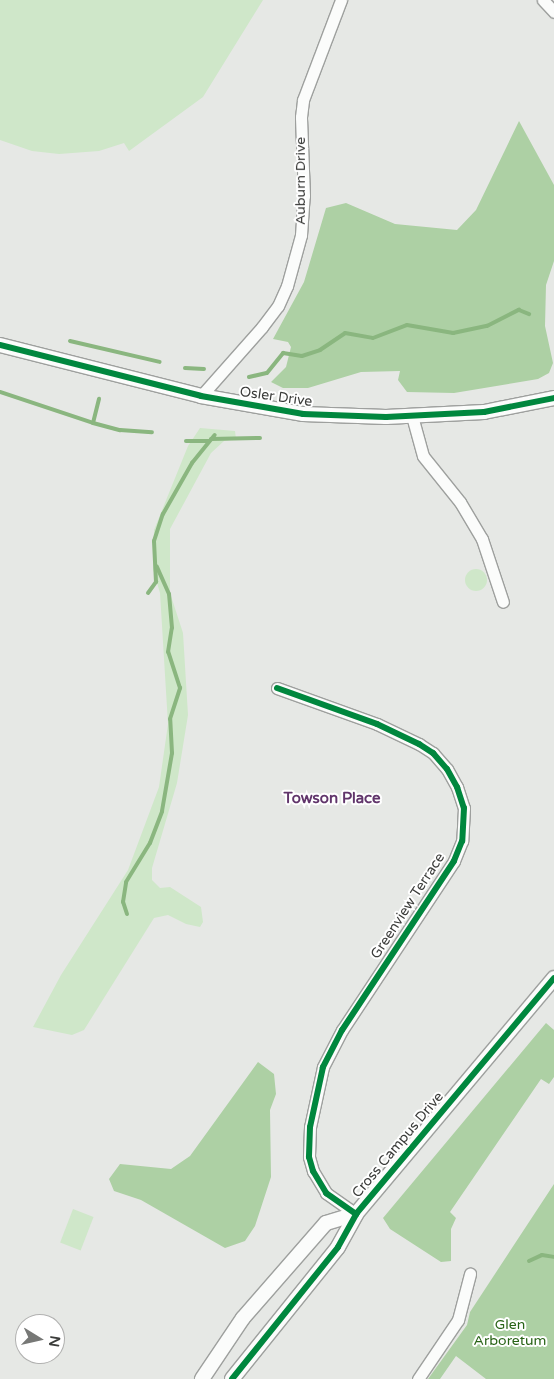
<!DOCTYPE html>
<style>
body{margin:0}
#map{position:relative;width:554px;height:1379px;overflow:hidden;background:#e6e8e5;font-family:"Varela Round",sans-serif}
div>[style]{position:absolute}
.green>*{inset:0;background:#cfe7c9;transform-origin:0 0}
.round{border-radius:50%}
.forest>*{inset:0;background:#add0a4}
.stream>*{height:4px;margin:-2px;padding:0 2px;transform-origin:2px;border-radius:2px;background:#8ab67f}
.roads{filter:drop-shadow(1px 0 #9ea09e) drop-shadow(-1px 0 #9ea09e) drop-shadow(0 1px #9ea09e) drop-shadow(0 -1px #9ea09e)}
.minor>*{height:11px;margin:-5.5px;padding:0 5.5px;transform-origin:5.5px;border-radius:5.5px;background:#fbfcfb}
.tertiary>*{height:14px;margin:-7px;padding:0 7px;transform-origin:7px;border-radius:7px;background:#fbfcfb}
.cycleway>*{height:6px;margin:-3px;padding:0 3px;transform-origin:3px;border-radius:3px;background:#00873e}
span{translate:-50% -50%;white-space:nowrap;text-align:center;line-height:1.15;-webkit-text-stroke:4px #fff;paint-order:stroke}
.street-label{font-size:14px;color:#3b3c3a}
.park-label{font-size:14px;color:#286316}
.neighbourhood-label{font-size:15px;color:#61356b;font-weight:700}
.north{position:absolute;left:15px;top:1314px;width:50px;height:50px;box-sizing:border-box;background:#fff;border:1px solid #b1b1b0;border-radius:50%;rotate:99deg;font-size:14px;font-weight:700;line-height:20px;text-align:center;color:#3b3c3a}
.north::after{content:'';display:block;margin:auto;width:18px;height:22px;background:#777876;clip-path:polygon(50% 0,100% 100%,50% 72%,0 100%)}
</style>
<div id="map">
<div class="green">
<div style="clip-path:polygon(0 0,263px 0,203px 97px,129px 151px,124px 143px,99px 151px,59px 154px,32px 151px,0 140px)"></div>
<div style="clip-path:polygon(200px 428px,235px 431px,236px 439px,224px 441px,211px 453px,170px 529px,170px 593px,183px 633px,188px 715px,177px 783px,152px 868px,152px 880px,160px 888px,170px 887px,201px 907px,203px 922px,200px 927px,186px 924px,168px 915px,154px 918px,84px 1030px,72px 1035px,33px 1027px,61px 975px,128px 870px,159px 787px,168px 724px,160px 593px,153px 569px,154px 530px,188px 446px)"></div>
<div class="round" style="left:465px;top:569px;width:22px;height:22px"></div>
<div style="left:73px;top:1209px;width:22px;height:36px;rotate:21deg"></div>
</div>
<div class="forest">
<div style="clip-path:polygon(519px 121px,554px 185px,554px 261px,546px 285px,545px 326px,553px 363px,549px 373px,538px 379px,454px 393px,407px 392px,398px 380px,400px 371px,361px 372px,308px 388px,283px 388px,271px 382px,286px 367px,291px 347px,288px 342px,273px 339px,304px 282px,326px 208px,346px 203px,395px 224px,457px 230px,476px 210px)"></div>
<div style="clip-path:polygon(546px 1023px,554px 1030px,554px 1077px,549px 1084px,541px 1079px,450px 1212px,456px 1218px,451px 1229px,451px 1261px,441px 1262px,390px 1229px,383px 1218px)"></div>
<div style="clip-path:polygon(258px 1062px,274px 1074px,276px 1094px,270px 1110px,271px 1177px,255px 1226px,245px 1241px,225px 1248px,141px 1200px,114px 1191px,109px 1179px,120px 1164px,171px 1169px,190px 1156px)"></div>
<div style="clip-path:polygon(554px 1184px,554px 1379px,486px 1379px,456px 1356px,440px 1379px,428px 1379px,467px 1325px,470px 1312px)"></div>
</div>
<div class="stream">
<div style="left:70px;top:341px;width:92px;rotate:13.1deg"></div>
<div style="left:185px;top:368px;width:19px;rotate:3deg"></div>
<div style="left:249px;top:377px;width:18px;rotate:-13deg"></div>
<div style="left:267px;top:373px;width:26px;rotate:-51deg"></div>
<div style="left:283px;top:353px;width:19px;rotate:9deg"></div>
<div style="left:302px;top:356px;width:19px;rotate:-18deg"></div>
<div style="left:320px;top:350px;width:30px;rotate:-34deg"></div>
<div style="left:345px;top:333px;width:28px;rotate:10deg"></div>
<div style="left:373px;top:338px;width:36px;rotate:-21deg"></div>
<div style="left:407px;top:325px;width:47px;rotate:9.9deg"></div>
<div style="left:453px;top:333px;width:35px;rotate:-12deg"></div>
<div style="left:487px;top:326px;width:36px;rotate:-27deg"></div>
<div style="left:519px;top:310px;width:11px;rotate:22deg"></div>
<div style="left:0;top:392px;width:98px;rotate:18.4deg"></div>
<div style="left:93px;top:423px;width:28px;rotate:15deg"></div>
<div style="left:120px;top:430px;width:32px;rotate:4deg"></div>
<div style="left:93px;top:423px;width:25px;rotate:-76deg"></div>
<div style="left:211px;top:439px;width:49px;rotate:-1.2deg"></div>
<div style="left:186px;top:441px;width:23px"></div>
<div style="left:148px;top:593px;width:14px;rotate:-54deg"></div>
<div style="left:156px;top:582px;width:41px;rotate:-92.8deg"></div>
<div style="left:154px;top:541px;width:28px;rotate:-72deg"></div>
<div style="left:163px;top:514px;width:59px;rotate:-60.4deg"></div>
<div style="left:192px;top:463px;width:36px;rotate:-51deg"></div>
<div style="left:127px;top:914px;width:13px;rotate:-108deg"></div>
<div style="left:123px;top:902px;width:20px;rotate:-81deg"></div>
<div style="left:126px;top:882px;width:46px;rotate:-58.4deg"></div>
<div style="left:150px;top:843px;width:34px;rotate:-69deg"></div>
<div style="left:162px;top:811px;width:59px;rotate:-80.2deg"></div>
<div style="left:172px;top:753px;width:34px;rotate:-93deg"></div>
<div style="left:170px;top:719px;width:33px;rotate:-72deg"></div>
<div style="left:180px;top:688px;width:38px;rotate:-108deg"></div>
<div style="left:168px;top:652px;width:24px;rotate:-81deg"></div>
<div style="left:172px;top:628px;width:34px;rotate:-95deg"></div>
<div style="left:169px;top:594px;width:30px;rotate:-114deg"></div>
<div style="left:529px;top:1261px;width:14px;rotate:-25deg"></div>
<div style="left:542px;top:1255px;width:12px;rotate:9deg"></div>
</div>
<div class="roads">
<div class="minor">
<div style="left:543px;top:0;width:16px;rotate:47deg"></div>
<div style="left:201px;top:396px;width:92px;rotate:-48.5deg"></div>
<div style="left:262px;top:327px;width:26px;rotate:-53deg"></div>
<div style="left:278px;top:306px;width:22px;rotate:-66deg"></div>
<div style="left:287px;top:286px;width:53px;rotate:-74.6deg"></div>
<div style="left:301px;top:235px;width:39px;rotate:-86deg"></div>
<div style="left:304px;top:196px;width:79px;rotate:-92.2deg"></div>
<div style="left:301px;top:117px;width:17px;rotate:-83deg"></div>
<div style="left:303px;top:100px;width:107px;rotate:-69.2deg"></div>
<div style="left:412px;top:416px;width:41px;rotate:74.6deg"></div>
<div style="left:423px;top:456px;width:59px;rotate:51.2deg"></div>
<div style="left:460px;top:502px;width:43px;rotate:59.3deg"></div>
<div style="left:482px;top:539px;width:66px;rotate:71.6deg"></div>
<div style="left:277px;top:688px;width:106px;rotate:19.8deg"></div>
<div style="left:377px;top:724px;width:47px;rotate:25.5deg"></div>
<div style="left:419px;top:744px;width:17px;rotate:33deg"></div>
<div style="left:433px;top:753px;width:21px;rotate:49deg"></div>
<div style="left:447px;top:769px;width:21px;rotate:61deg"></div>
<div style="left:457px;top:787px;width:22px;rotate:72deg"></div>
<div style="left:464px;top:808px;width:33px;rotate:93deg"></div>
<div style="left:462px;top:841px;width:22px;rotate:112deg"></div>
<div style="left:454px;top:861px;width:203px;rotate:123.5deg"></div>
<div style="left:342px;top:1030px;width:42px;rotate:117.2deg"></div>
<div style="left:323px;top:1067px;width:61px;rotate:102.2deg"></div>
<div style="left:310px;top:1127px;width:30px;rotate:92deg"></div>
<div style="left:309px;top:1157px;width:15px;rotate:74deg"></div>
<div style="left:313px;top:1171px;width:26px;rotate:59deg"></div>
<div style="left:326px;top:1193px;width:37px;rotate:35deg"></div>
<div style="left:418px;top:1379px;width:71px;rotate:-55.9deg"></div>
<div style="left:458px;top:1320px;width:48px;rotate:-75.4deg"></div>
</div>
<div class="tertiary">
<div style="left:0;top:345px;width:207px;rotate:14.2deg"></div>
<div style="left:201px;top:396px;width:104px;rotate:10deg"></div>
<div style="left:303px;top:414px;width:83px;rotate:2.1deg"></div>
<div style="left:386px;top:417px;width:98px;rotate:-2.9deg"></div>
<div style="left:484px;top:412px;width:71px;rotate:-11.3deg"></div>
<div style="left:202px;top:1379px;width:73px;rotate:-56.1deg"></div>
<div style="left:243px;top:1318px;width:126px;rotate:-48.9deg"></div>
<div style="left:326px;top:1223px;width:31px;rotate:-17deg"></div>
<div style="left:232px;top:1379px;width:169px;rotate:-51.2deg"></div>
<div style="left:338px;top:1247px;width:38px;rotate:-61deg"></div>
<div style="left:356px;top:1214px;width:308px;rotate:-50deg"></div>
</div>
</div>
<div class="cycleway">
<div style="left:0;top:345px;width:207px;rotate:14.2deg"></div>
<div style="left:201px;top:396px;width:104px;rotate:10deg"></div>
<div style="left:303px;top:414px;width:83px;rotate:2.1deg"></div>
<div style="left:386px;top:417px;width:98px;rotate:-2.9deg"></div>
<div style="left:484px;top:412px;width:71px;rotate:-11.3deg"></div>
<div style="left:277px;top:688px;width:106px;rotate:19.8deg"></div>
<div style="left:377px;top:724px;width:47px;rotate:25.5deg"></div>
<div style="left:419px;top:744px;width:17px;rotate:33deg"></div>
<div style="left:433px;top:753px;width:21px;rotate:49deg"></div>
<div style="left:447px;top:769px;width:21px;rotate:61deg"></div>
<div style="left:457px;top:787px;width:22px;rotate:72deg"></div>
<div style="left:464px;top:808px;width:33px;rotate:93deg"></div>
<div style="left:462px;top:841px;width:22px;rotate:112deg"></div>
<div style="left:454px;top:861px;width:203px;rotate:123.5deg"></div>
<div style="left:342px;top:1030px;width:42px;rotate:117.2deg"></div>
<div style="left:323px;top:1067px;width:61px;rotate:102.2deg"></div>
<div style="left:310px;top:1127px;width:30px;rotate:92deg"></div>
<div style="left:309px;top:1157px;width:15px;rotate:74deg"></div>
<div style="left:313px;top:1171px;width:26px;rotate:59deg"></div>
<div style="left:326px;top:1193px;width:37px;rotate:35deg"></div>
<div style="left:232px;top:1379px;width:169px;rotate:-51.2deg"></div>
<div style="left:338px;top:1247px;width:38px;rotate:-61deg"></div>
<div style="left:356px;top:1214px;width:308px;rotate:-50deg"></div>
</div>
<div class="street-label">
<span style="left:301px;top:181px;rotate:-90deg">Auburn Drive</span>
<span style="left:276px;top:397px;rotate:8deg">Osler Drive</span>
<span style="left:408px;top:906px;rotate:-57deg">Greenview Terrace</span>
<span style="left:398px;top:1145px;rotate:-50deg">Cross Campus Drive</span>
</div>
<div class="park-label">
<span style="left:510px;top:1333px">Glen<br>Arboretum</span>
</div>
<div class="neighbourhood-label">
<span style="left:332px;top:799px">Towson Place</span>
</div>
<div class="north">N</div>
</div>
